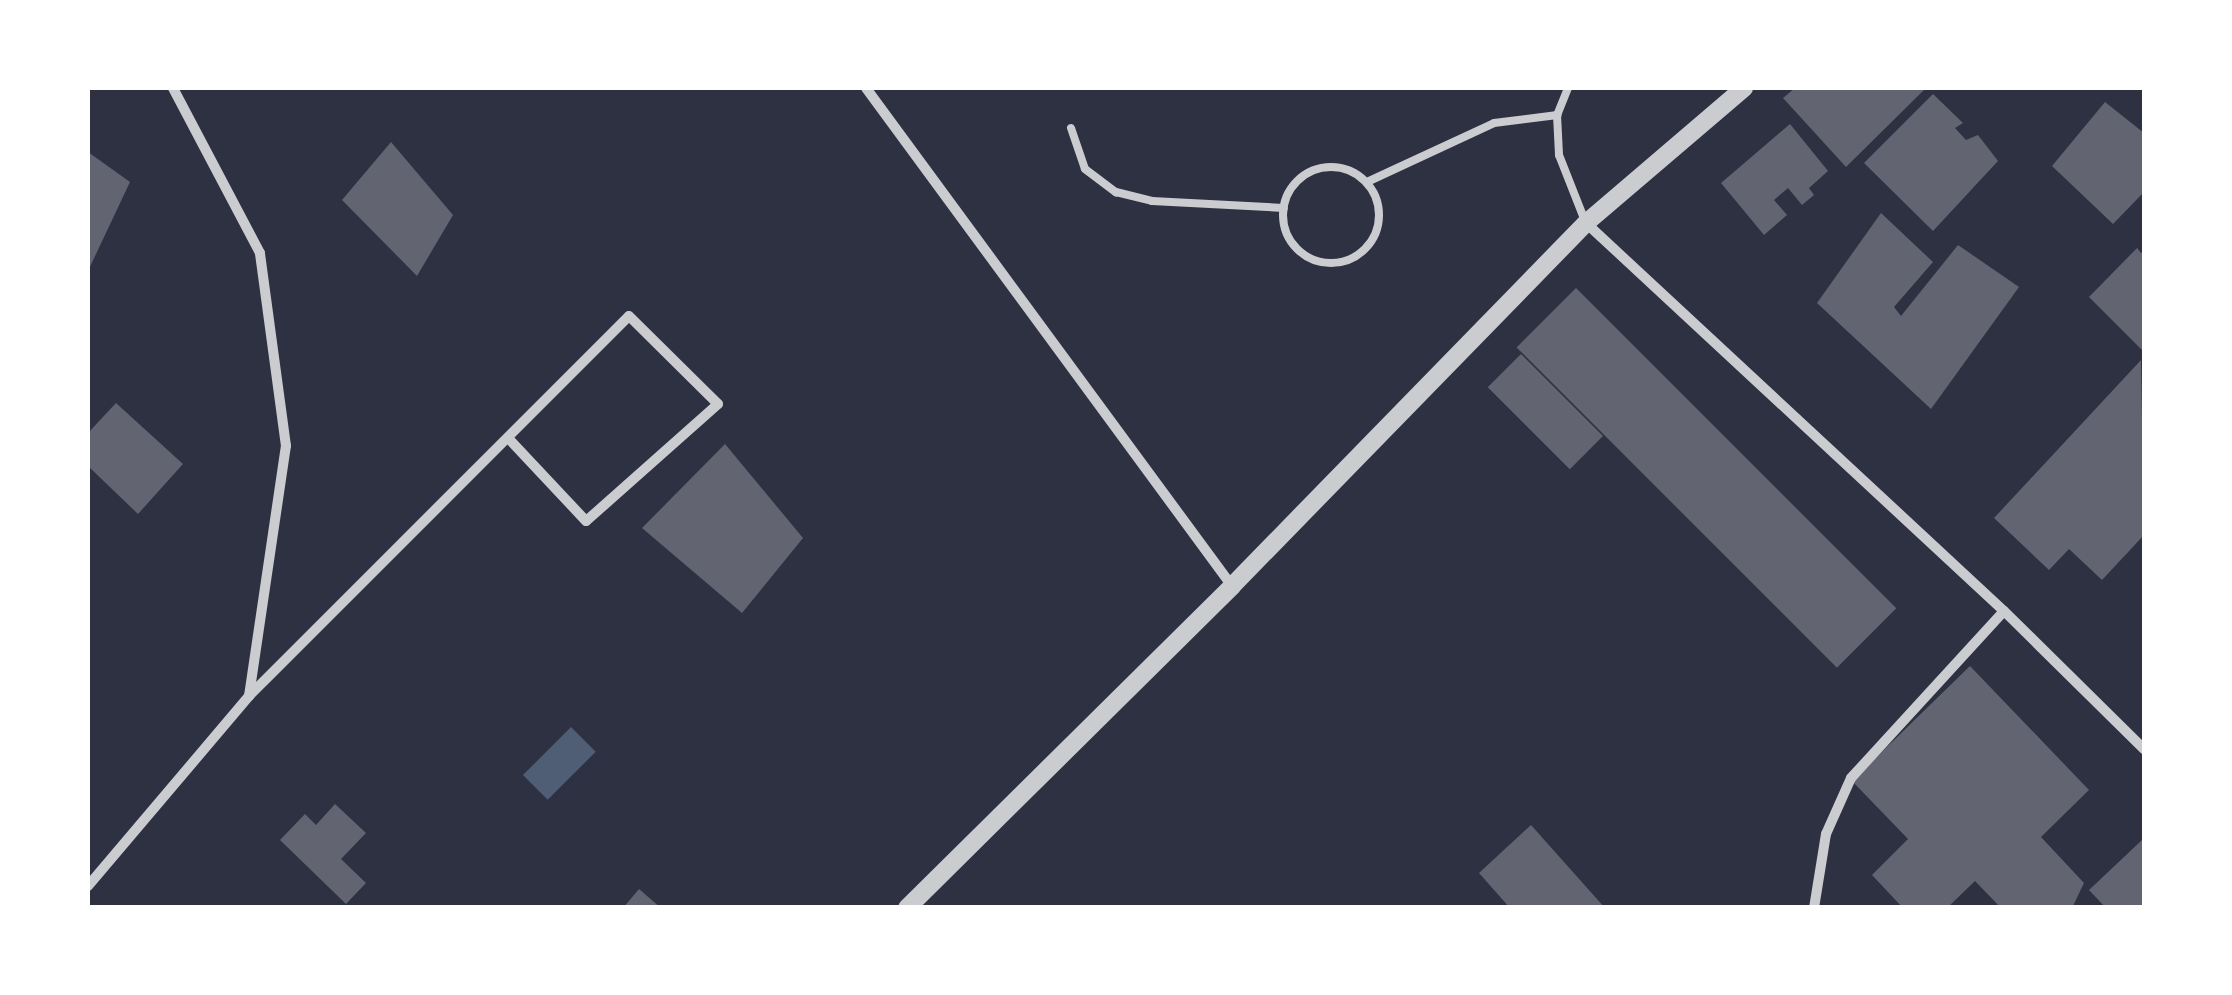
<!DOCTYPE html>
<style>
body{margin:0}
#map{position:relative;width:2232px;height:995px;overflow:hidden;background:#2d3142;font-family:"Source Sans 3",sans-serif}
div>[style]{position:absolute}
.water>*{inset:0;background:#4f5d75;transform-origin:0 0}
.building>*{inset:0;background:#626471;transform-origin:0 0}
.service>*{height:8px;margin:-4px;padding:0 4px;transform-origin:4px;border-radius:4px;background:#caccd0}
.service>.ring{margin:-4px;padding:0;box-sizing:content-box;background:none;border:8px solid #caccd0;border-radius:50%}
.minor>*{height:10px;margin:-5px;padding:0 5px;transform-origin:5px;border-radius:5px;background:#caccd0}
.tertiary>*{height:18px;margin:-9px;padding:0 9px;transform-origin:9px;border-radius:9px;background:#caccd0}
span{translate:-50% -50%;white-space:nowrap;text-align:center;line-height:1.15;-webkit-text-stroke:10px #fff;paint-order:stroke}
.frame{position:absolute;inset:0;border:90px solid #fff;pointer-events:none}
</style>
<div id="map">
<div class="water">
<div style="left:571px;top:727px;width:35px;height:68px;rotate:45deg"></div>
</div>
<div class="building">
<div style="clip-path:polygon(1795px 88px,1926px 88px,1846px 167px,1783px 98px)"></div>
<div style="clip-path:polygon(1933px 94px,1963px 123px,1955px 128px,1966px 140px,1978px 135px,1998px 161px,1933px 231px,1864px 163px)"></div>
<div style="clip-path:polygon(2105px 102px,2144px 133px,2144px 192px,2113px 224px,2052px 166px)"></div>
<div style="clip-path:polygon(1790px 124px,1828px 171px,1809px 188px,1814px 195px,1802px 205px,1788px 188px,1774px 200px,1787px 215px,1764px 235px,1721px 183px)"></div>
<div style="clip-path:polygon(391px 142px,453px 215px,417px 276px,342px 200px)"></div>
<div style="clip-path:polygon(88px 152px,130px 182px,88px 271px)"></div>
<div style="clip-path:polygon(1881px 213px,1933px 262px,1894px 307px,1901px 316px,1958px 245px,2019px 287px,1931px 409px,1817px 303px)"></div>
<div style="clip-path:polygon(2137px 248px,2141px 253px,2144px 250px,2142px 350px,2089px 297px)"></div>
<div style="left:1576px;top:288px;width:453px;height:84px;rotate:45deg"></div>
<div style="left:1521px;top:354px;width:116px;height:47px;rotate:45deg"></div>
<div style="clip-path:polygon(2141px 360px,2144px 535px,2102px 580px,2069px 549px,2049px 570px,1994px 518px)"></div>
<div style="clip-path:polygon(116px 403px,183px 464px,138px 514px,88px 466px,88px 433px)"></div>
<div style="clip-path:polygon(725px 444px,803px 538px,742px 613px,642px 528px)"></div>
<div style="clip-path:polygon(1970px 666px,2089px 790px,2041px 837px,2084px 883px,2072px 908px,2001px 908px,1975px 881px,1947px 908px,1903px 908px,1872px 875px,1908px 839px,1852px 781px)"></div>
<div style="clip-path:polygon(335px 804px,366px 833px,341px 859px,366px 883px,346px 904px,280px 840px,305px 814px,316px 825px)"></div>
<div style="clip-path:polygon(1531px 825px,1605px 908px,1510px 908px,1479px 873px)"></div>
<div style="clip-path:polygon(2142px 840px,2144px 908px,2106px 908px,2089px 890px)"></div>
<div style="clip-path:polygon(639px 889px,661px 908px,623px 908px)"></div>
</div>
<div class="service">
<div style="left:1568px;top:88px;width:29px;rotate:112deg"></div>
<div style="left:1557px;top:115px;width:40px;rotate:87.1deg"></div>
<div style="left:1559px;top:155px;width:71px;rotate:68.5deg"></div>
<div style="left:1071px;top:128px;width:43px;rotate:71.1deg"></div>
<div style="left:1085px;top:169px;width:39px;rotate:37deg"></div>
<div style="left:1116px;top:192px;width:37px;rotate:14deg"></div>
<div style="left:1152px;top:201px;width:132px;rotate:3deg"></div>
<div class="ring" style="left:1283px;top:167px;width:88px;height:88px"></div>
<div style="left:1367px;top:182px;width:140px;rotate:-24.9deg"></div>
<div style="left:1494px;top:123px;width:64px;rotate:-7.2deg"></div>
</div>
<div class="minor">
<div style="left:866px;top:88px;width:618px;rotate:53.69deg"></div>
<div style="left:1586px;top:223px;width:570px;rotate:42.87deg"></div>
<div style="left:2004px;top:611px;width:197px;rotate:44.6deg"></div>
<div style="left:249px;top:696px;width:537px;rotate:-45deg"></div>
<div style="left:629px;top:316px;width:125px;rotate:44.7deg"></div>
<div style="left:718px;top:404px;width:176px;rotate:138.4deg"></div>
<div style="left:586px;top:521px;width:114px;rotate:-133.2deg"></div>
<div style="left:88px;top:886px;width:249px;rotate:-49.7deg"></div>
<div style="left:249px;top:696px;width:253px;rotate:-81.6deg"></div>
<div style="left:286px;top:446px;width:195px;rotate:-97.7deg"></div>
<div style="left:260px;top:253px;width:187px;rotate:-117.8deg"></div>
<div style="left:1814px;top:908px;width:75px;rotate:-80.8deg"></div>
<div style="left:1826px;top:834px;width:61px;rotate:-65.9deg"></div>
<div style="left:1851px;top:778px;width:226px;rotate:-47.5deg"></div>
</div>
<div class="tertiary">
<div style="left:907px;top:908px;width:458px;rotate:-44.7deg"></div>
<div style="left:1232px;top:586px;width:507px;rotate:-45.72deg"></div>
<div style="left:1586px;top:223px;width:208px;rotate:-40.5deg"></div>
</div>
<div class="frame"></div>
</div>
